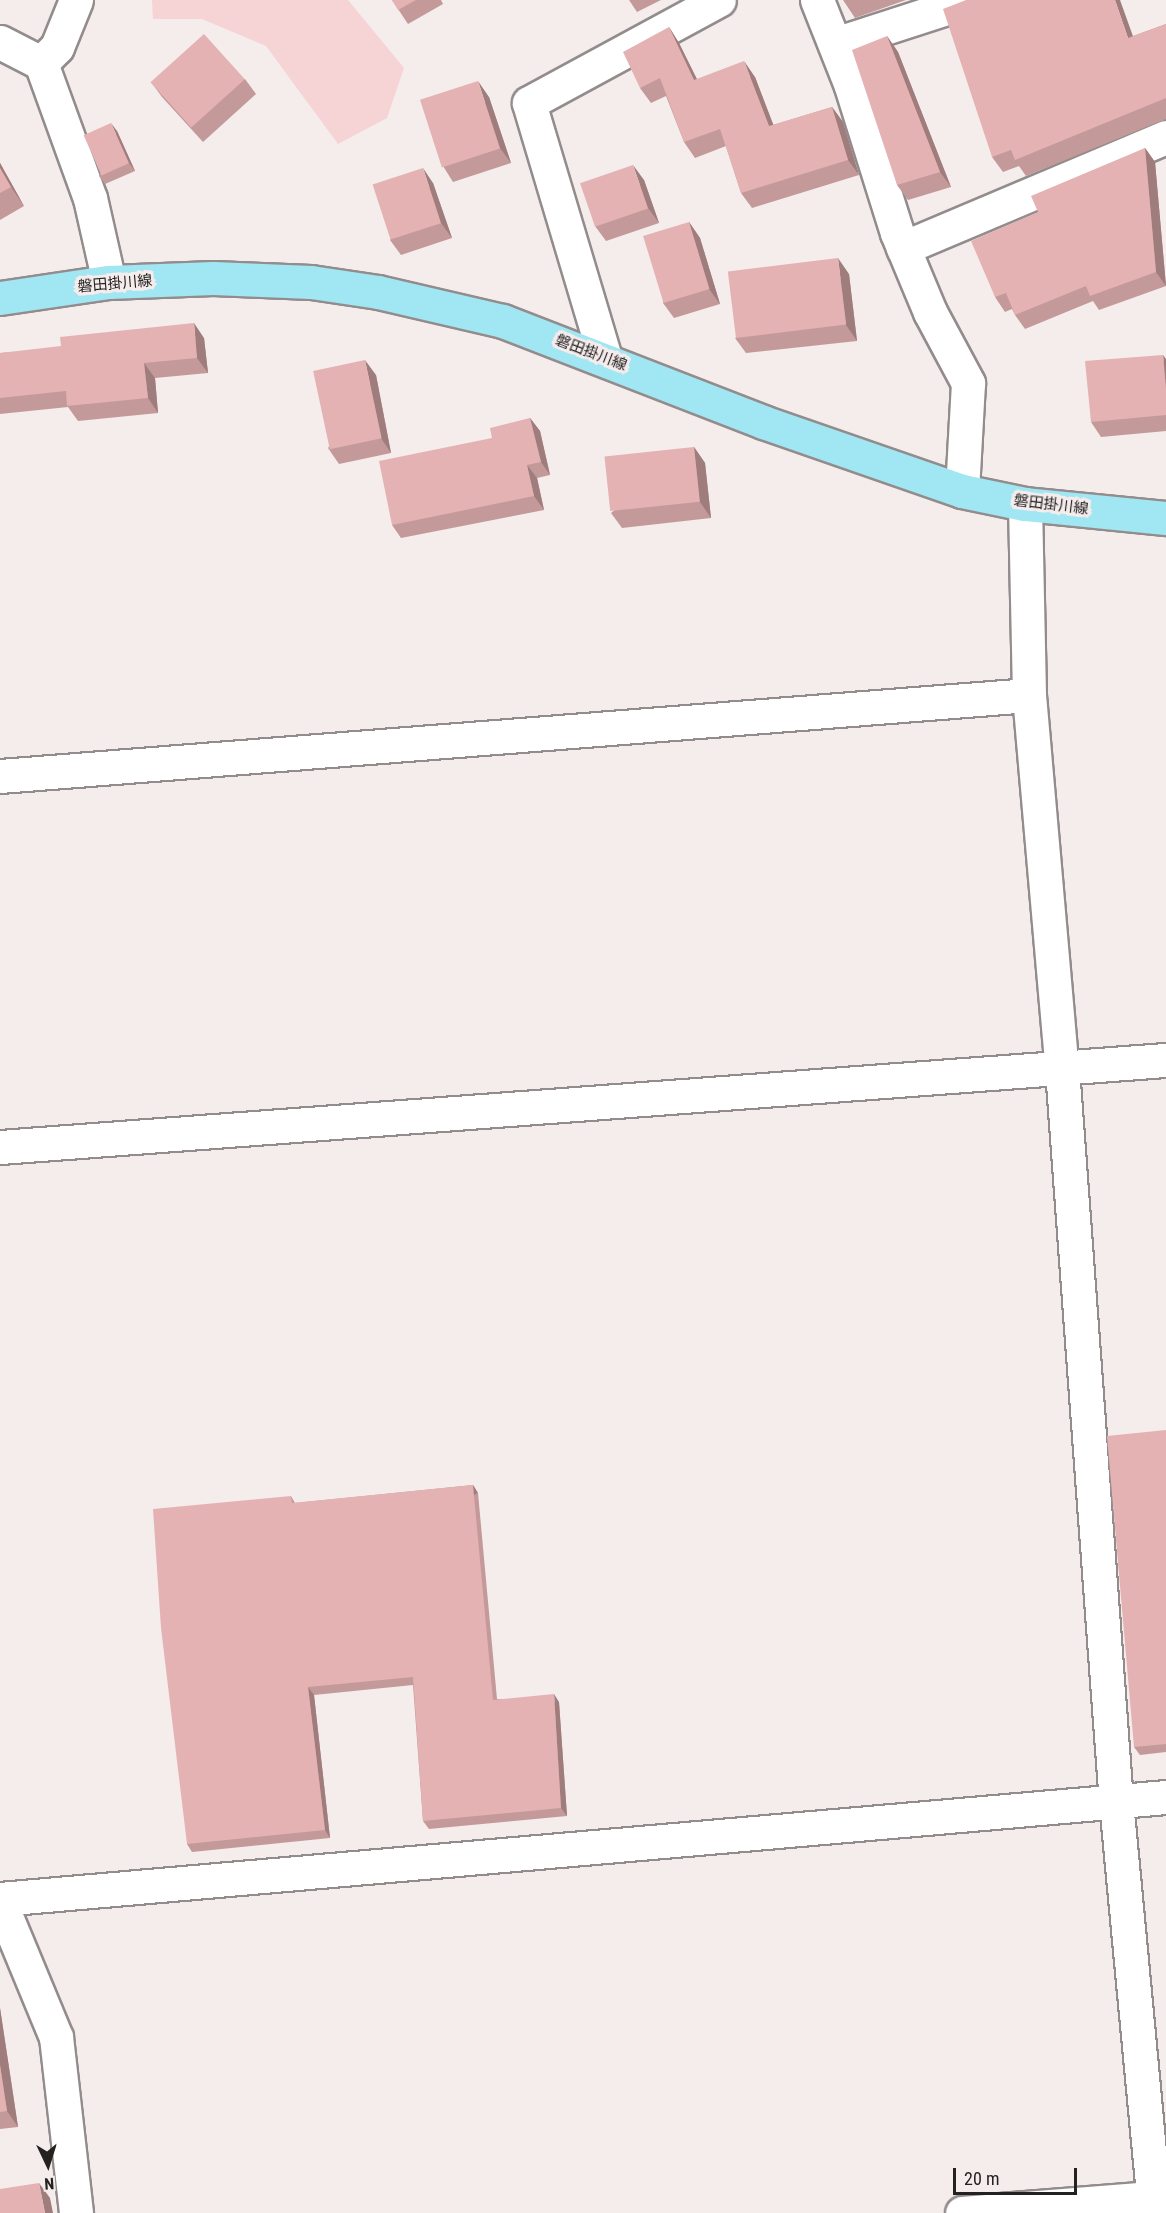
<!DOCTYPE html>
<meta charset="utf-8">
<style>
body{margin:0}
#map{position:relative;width:1166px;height:2213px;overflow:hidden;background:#f5ecec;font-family:"Roboto Condensed","Noto Sans JP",sans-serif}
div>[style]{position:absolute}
.green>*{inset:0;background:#f6d3d4}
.roads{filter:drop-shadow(2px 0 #938c8c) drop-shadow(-2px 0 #938c8c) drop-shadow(0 2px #938c8c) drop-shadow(0 -2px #938c8c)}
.minor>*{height:33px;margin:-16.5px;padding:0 16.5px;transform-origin:16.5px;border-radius:16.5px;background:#fff}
.major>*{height:33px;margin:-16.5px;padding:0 16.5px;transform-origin:16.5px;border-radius:16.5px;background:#a1e6f3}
.wall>*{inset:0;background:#c4999a}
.shaded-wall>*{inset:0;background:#a07d7d;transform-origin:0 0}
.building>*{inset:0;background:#e4b2b3;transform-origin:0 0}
span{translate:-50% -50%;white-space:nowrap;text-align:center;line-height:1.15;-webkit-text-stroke:6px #f5ecec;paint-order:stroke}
.street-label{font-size:15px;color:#242121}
.north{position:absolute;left:18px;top:2135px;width:60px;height:60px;-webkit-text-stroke:4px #f5ecec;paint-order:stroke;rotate:176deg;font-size:16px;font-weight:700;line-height:24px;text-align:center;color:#242121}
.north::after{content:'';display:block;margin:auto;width:21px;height:27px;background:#242121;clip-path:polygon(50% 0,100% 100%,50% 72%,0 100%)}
.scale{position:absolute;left:953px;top:2168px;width:124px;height:27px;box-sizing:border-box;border:3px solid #242121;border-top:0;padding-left:8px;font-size:18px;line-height:21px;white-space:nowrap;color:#242121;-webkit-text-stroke:4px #f5ecec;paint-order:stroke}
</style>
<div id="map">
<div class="green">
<div style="clip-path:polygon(152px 0,348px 0,404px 68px,387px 118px,338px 144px,266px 46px,202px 19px,153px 19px)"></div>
</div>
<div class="roads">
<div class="minor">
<div style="left:76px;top:0;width:51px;rotate:112deg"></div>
<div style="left:57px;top:47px;width:23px;rotate:135deg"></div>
<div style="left:41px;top:63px;width:144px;rotate:70.1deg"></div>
<div style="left:90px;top:198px;width:86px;rotate:77.3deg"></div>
<div style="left:817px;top:0;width:92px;rotate:68.4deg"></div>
<div style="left:851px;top:86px;width:154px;rotate:72.6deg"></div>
<div style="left:897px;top:233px;width:86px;rotate:67.3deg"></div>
<div style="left:930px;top:312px;width:81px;rotate:61.8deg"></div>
<div style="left:968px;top:383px;width:108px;rotate:93.2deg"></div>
<div style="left:0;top:42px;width:46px;rotate:27.1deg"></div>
<div style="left:835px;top:44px;width:143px;rotate:-17.9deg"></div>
<div style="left:903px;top:248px;width:285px;rotate:-22.9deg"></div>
<div style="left:605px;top:358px;width:266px;rotate:-106.6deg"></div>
<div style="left:529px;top:103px;width:216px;rotate:-28.5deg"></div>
<div style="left:1025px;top:504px;width:191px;rotate:88.8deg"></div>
<div style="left:1029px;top:695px;width:375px;rotate:85deg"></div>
<div style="left:1062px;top:1069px;width:735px;rotate:85.79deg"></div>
<div style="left:1116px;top:1802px;width:413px;rotate:84.6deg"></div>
<div style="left:0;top:776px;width:1032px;rotate:-4.5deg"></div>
<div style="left:0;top:1147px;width:1169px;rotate:-4.27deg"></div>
<div style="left:0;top:1899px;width:1170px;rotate:-5deg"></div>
<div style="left:0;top:1902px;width:146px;rotate:67.5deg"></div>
<div style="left:56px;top:2037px;width:177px;rotate:83.5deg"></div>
<div style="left:962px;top:2213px;width:193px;rotate:-4.5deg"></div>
</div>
<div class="major">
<div style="left:0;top:298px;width:110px;rotate:-8.4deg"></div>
<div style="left:109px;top:282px;width:104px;rotate:-2.2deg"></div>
<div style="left:213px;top:278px;width:98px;rotate:2.3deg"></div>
<div style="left:311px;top:282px;width:68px;rotate:8.5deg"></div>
<div style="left:378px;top:292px;width:128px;rotate:13.1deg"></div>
<div style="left:503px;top:321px;width:279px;rotate:21.2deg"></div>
<div style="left:763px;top:422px;width:211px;rotate:19.1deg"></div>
<div style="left:962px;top:491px;width:64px;rotate:11.7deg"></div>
<div style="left:1025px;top:504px;width:142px;rotate:5.7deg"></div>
</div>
</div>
<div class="wall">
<div style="clip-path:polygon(392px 0,441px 0,443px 4px,408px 24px)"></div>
<div style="clip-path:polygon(629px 0,661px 0,637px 12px)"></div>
<div style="clip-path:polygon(843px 0,906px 0,855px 18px)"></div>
<div style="clip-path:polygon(1166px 24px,1166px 119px,1026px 176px,1019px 166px,1003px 172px,992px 157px,1133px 36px)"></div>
<div style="clip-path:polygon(669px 27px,679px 43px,697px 79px,755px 77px,773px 125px,832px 107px,843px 122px,859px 175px,752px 208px,741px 193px,726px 146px,695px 158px,684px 142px,666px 96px,651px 103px,640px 88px)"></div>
<div style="clip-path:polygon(887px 36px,898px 52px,951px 187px,908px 200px,897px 185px)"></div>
<div style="clip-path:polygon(245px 79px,256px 94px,203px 142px,162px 97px,151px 82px)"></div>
<div style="clip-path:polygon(489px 97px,511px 163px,453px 182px,443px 166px)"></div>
<div style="clip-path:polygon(117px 131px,135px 171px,105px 184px,99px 176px)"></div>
<div style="clip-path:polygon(1145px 148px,1155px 162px,1166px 286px,1099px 310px,1093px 301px,1025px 329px,1015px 315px,1012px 309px,1005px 312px,995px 297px,1038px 212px)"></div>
<div style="clip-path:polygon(0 163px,24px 206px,0 220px)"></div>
<div style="clip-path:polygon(644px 180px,659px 223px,606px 241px,595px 226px)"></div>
<div style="clip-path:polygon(433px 183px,452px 238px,401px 255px,390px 240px)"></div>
<div style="clip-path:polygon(689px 222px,700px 238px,720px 304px,674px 318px,663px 303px)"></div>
<div style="clip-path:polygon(849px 274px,857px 341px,746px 353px,735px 338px)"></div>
<div style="clip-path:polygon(204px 338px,208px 373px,155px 378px,158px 413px,78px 421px,68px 407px,0 414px,0 353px)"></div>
<div style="clip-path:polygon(1166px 359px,1166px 431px,1101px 437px,1091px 422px)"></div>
<div style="clip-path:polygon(376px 375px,391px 453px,339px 464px,328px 448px)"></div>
<div style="clip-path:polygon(530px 418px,540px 431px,550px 475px,537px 478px,544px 510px,401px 538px,392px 525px,492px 438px)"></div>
<div style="clip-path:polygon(694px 447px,705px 463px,711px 518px,622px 528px,611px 513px)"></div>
<div style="clip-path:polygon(1166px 1430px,1166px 1752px,1140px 1755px,1134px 1747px)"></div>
<div style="clip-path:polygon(473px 1485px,478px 1493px,497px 1699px,559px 1702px,567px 1816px,429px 1829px,423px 1821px,413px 1685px,314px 1695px,330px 1838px,192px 1852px,187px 1844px,291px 1496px,295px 1503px)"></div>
<div style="clip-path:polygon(0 2008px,18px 2127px,0 2129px)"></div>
</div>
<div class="shaded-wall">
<div style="clip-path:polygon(1115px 0,1120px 0,1139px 53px,1128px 38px)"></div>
<div style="clip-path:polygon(669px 27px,679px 43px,705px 96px,694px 80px)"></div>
<div style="clip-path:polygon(887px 36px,898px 52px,951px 187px,940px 172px)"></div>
<div style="clip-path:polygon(744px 61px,755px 77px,780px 142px,769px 126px)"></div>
<div style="clip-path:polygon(478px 81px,489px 97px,511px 163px,500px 148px)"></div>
<div style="clip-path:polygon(832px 107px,843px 122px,859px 175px,848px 160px)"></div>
<div style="clip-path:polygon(111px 123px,117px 131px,135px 171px,129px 163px)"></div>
<div style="clip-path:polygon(1145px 148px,1155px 162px,1166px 286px,1156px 272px)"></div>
<div style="clip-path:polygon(0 163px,24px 206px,11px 187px,0 168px)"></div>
<div style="clip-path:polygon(633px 165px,644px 180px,659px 223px,648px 208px)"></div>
<div style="clip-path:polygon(423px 168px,433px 183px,452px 238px,441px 223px)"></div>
<div style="clip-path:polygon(689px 222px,700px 238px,720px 304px,709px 289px)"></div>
<div style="clip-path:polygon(838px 258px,849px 274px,857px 341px,846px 325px)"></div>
<div style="clip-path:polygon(194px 323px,204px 338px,208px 373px,197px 358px)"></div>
<div style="clip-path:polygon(1163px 355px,1166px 359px,1166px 389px)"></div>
<div style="clip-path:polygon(365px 360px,376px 375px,391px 453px,381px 438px)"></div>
<div style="clip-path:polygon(144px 363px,155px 378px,158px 413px,148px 398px)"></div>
<div style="clip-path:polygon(530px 418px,540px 431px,550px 475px,541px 462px)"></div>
<div style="clip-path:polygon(694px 447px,705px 463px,711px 518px,700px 502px)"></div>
<div style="clip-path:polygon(527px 465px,537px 478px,544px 510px,534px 496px)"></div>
<div style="left:473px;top:1485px;width:9px;height:216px;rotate:58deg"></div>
<div style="clip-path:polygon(308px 1687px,314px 1695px,330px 1838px,325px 1830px)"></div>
<div style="clip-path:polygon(554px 1694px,559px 1702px,567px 1816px,561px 1808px)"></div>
<div style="clip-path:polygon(0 2008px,18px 2127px,7px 2111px,0 2065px)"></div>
<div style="clip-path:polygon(39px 2183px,50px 2198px,53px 2213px,45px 2213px)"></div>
</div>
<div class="building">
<div style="clip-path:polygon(392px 0,416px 0,398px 10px)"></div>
<div style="clip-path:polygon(966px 0,1115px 0,1128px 38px,1166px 24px,1166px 98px,1015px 160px,1011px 150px,992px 157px,943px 9px)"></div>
<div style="clip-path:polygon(669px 27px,694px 80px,744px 61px,769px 126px,832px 107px,848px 160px,741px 193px,720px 129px,684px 142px,660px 78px,640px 88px,623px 52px)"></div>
<div style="left:204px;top:34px;width:61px;height:72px;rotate:48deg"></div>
<div style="clip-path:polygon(887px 36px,940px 172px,897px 185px,852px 50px)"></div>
<div style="left:478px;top:81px;width:71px;height:61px;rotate:72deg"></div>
<div style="left:111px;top:123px;width:44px;height:30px;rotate:66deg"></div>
<div style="clip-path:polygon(1145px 148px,1156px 272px,1090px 296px,1086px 286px,1015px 315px,1006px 293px,995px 297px,971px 241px,1038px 212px,1031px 196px)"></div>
<div style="left:633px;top:165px;width:46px;height:56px;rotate:71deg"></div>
<div style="clip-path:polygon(0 168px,11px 187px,0 193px)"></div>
<div style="left:423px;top:168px;width:58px;height:53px;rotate:72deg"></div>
<div style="left:689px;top:222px;width:70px;height:48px;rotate:73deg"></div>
<div style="left:838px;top:258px;width:67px;height:111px;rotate:83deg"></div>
<div style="clip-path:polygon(194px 323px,197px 358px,144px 363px,148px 398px,67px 406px,66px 391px,0 398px,0 353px,61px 346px,60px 337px)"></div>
<div style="clip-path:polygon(1163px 355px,1166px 389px,1166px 415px,1091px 422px,1085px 361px)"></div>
<div style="left:365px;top:360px;width:80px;height:53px;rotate:78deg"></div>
<div style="clip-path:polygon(530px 418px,541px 462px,527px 465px,534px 496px,392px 525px,379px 461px,492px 438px,490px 428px)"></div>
<div style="left:694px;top:447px;width:55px;height:90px;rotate:84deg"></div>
<div style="clip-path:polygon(1166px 1430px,1166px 1744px,1134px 1747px,1107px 1436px)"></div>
<div style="clip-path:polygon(473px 1485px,493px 1700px,554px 1694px,561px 1808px,423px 1821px,413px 1677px,308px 1687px,325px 1830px,187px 1844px,161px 1628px,153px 1509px,291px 1496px,292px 1503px)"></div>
<div style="clip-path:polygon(0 2065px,7px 2111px,0 2112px)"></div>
<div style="clip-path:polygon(39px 2183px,45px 2213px,0 2213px,0 2189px)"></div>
</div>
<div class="street-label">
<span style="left:115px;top:284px;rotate:-5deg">磐田掛川線</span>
<span style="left:591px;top:353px;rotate:21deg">磐田掛川線</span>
<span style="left:1051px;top:505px;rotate:7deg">磐田掛川線</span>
</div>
<div class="north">N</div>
<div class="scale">20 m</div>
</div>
